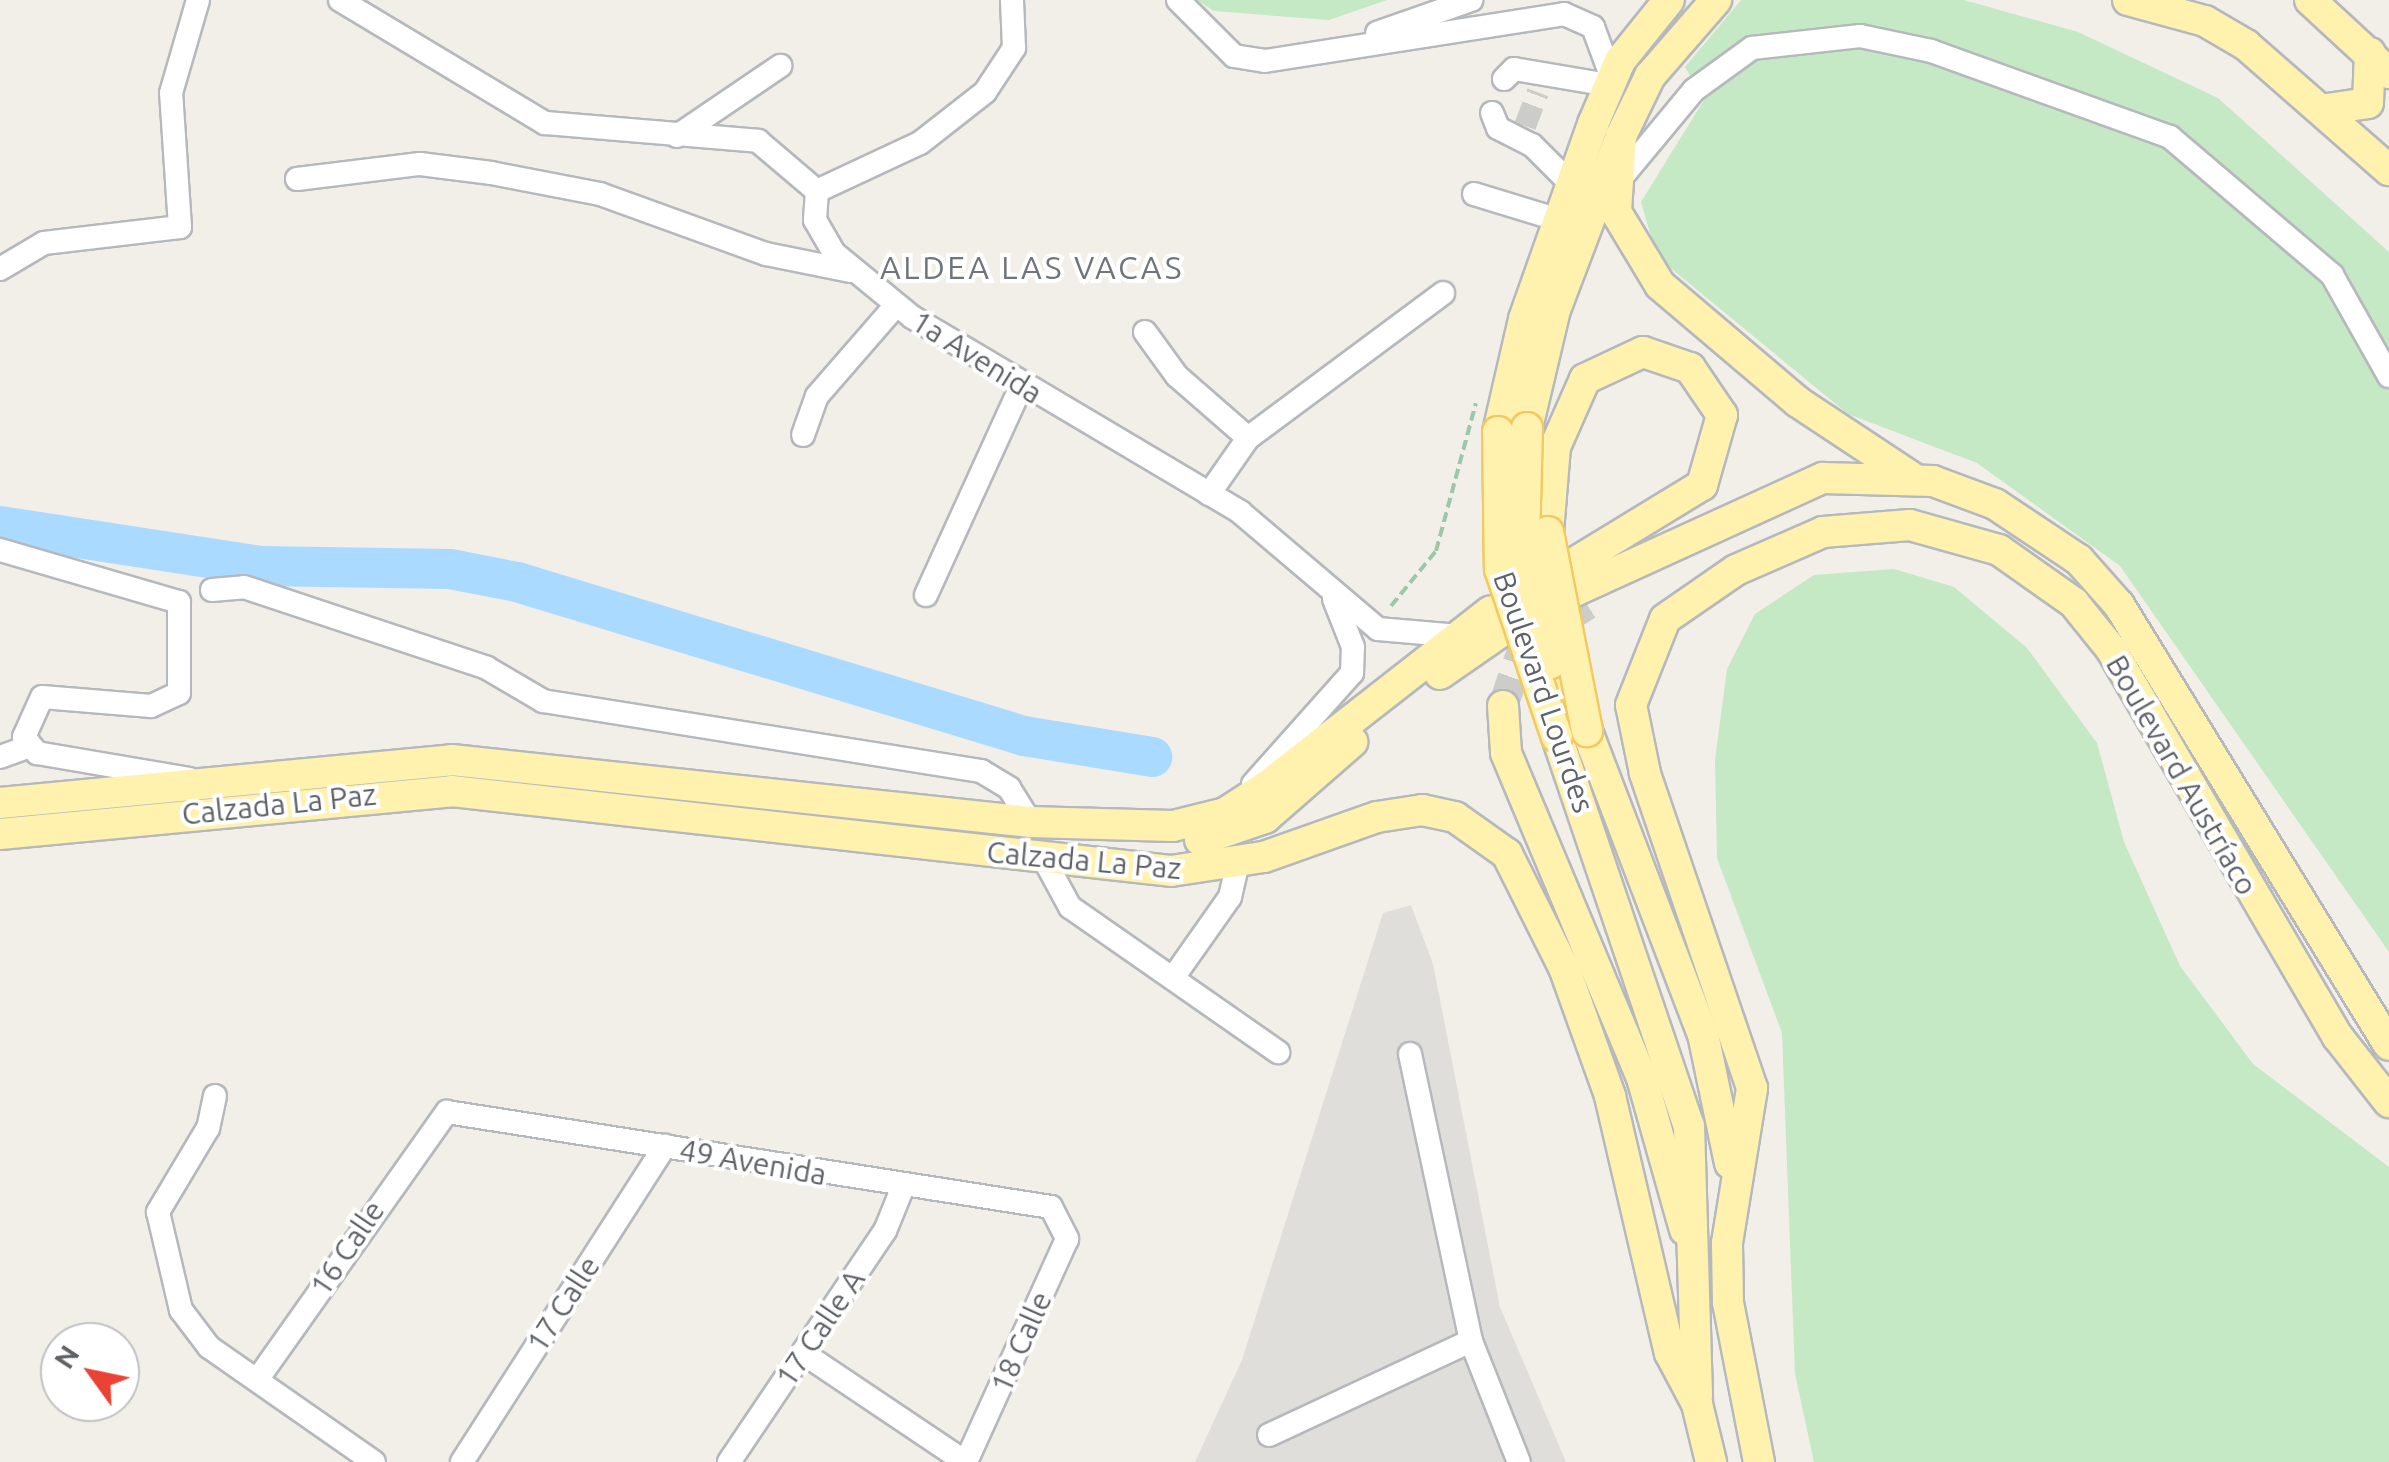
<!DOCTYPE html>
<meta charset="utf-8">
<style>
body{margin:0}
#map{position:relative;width:2389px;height:1462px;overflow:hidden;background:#f1efe8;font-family:Ubuntu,sans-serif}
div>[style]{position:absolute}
.industrial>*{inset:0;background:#e0deda}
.green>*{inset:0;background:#c5e8c5}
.river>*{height:40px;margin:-20px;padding:0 20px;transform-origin:20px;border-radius:20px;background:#aadaff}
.minor-tunnel>*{height:22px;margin-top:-11px;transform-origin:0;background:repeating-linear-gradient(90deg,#ccccc8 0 22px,transparent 0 33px)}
.major-tunnel>*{height:30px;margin-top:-15px;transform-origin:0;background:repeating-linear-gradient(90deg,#ccccc8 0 30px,transparent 0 45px)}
.path>*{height:4px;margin-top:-2px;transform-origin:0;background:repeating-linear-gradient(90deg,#9cc7a9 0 10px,transparent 0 15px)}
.roads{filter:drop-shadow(2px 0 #b5b8bc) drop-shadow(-2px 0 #b5b8bc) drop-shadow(0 2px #b5b8bc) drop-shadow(0 -2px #b5b8bc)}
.minor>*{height:22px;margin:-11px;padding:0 11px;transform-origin:11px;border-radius:11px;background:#fff}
.major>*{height:30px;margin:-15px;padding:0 15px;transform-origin:15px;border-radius:15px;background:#fff2af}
.bridges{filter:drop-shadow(2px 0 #f2c960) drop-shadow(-2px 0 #f2c960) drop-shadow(0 2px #f2c960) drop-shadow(0 -2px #f2c960)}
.major-bridge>*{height:30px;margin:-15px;padding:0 15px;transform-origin:15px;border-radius:15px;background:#fff2af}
span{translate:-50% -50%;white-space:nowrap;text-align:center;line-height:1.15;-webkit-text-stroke:8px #fff;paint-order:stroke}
.street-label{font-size:30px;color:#5f6368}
.neighbourhood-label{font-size:32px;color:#70757a;letter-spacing:2.5px}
.north{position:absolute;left:40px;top:1322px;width:100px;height:100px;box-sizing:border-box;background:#fff;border:2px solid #bfc1c3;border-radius:50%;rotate:303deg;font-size:28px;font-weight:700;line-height:40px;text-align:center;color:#5f6368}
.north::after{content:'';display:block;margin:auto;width:35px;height:45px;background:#ea4335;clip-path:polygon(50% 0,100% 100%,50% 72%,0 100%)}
</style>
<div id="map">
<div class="industrial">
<div style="clip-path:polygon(1411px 905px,1433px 964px,1500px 1307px,1566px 1462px,1195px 1462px,1242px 1360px,1383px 913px)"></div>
</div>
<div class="green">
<div style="clip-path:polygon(1197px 0,1387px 0,1329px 20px,1214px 11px)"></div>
<div style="clip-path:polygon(1741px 0,1964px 0,2078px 32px,2218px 98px,2389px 252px,2389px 952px,2120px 566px,1977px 463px,1848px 414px,1657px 257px,1641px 202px,1704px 100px,1685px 67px)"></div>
<div style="clip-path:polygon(1894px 569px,1954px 587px,2027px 648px,2097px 743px,2124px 842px,2180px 966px,2253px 1064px,2389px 1167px,2389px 1462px,1814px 1462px,1795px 1374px,1782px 1033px,1717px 858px,1715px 760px,1727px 669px,1755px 614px,1814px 575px)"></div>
</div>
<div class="river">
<div style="left:0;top:526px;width:263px;rotate:8.7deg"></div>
<div style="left:260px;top:566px;width:190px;rotate:0.9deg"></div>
<div style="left:450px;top:569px;width:68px;rotate:11deg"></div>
<div style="left:517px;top:582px;width:530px;rotate:16.9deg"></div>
<div style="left:1024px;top:736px;width:130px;rotate:9.3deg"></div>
</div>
<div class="minor-tunnel">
<div style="left:1525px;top:126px;width:36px;rotate:-69deg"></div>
</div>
<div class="major-tunnel">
<div style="left:1503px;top:706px;width:65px;rotate:-71deg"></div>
<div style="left:1524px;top:645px;width:75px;rotate:-32.4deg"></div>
</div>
<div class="path">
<div style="left:1391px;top:606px;width:71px;rotate:-50.7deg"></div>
<div style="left:1436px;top:551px;width:153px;rotate:-74.9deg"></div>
</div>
<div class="roads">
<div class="minor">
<div style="left:340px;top:0;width:239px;rotate:31deg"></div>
<div style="left:545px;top:123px;width:214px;rotate:4.8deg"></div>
<div style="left:758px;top:141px;width:77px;rotate:40.3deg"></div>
<div style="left:1178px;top:0;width:79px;rotate:45deg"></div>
<div style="left:1234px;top:56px;width:31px;rotate:9deg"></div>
<div style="left:1265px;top:61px;width:303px;rotate:-8.9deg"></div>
<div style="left:1564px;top:14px;width:32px;rotate:24deg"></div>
<div style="left:1593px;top:27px;width:54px;rotate:69.6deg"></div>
<div style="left:1377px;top:33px;width:100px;rotate:-19.3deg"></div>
<div style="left:1504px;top:79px;width:14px;rotate:-45deg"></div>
<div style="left:1514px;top:69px;width:96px;rotate:9.6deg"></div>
<div style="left:1492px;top:113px;width:16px;rotate:68deg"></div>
<div style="left:1498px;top:128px;width:38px;rotate:27deg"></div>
<div style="left:1532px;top:145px;width:55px;rotate:45deg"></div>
<div style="left:677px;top:136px;width:125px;rotate:-34.2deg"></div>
<div style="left:297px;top:179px;width:124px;rotate:-7deg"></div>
<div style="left:420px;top:164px;width:72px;rotate:7.2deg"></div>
<div style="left:491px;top:173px;width:111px;rotate:10.9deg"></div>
<div style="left:600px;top:194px;width:177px;rotate:19.9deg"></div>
<div style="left:766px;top:254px;width:86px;rotate:11.4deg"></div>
<div style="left:1616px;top:184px;width:122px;rotate:-50.3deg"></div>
<div style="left:1694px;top:90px;width:72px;rotate:-35.9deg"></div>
<div style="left:1752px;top:48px;width:109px;rotate:-6.3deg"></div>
<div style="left:1860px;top:36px;width:73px;rotate:11.9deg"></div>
<div style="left:1931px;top:51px;width:254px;rotate:19.8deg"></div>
<div style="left:2170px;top:137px;width:213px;rotate:40.4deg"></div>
<div style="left:2332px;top:275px;width:116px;rotate:60.6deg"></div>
<div style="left:817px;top:191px;width:29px;rotate:94deg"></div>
<div style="left:815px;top:220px;width:38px;rotate:60deg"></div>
<div style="left:834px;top:253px;width:101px;rotate:39.4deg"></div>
<div style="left:912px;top:317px;width:382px;rotate:30.7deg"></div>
<div style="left:1240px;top:512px;width:181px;rotate:40.3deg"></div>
<div style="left:1378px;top:629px;width:81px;rotate:4.9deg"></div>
<div style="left:817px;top:191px;width:114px;rotate:-25deg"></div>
<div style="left:920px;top:143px;width:83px;rotate:-38.1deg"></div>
<div style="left:985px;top:92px;width:53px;rotate:-56.6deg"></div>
<div style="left:1014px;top:48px;width:48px;rotate:-92.4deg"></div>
<div style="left:1474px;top:194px;width:89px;rotate:17deg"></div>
<div style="left:0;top:269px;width:51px;rotate:-30.6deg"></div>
<div style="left:44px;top:243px;width:137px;rotate:-6.7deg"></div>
<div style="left:180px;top:227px;width:134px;rotate:-93.8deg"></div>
<div style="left:171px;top:93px;width:97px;rotate:-73.8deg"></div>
<div style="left:1145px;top:332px;width:54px;rotate:54deg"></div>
<div style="left:1177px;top:376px;width:94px;rotate:41.1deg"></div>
<div style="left:1248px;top:438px;width:243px;rotate:-36.6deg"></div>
<div style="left:803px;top:435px;width:41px;rotate:-70.3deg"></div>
<div style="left:817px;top:396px;width:121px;rotate:-49deg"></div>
<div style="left:1209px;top:494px;width:68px;rotate:-55.1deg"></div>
<div style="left:0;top:550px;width:186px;rotate:16.2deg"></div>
<div style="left:179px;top:602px;width:91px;rotate:90deg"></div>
<div style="left:179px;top:693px;width:31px;rotate:155deg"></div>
<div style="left:151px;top:706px;width:109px;rotate:-175.3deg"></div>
<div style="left:42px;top:697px;width:44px;rotate:114.2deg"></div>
<div style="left:24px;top:737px;width:21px;rotate:51deg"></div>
<div style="left:37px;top:753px;width:154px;rotate:9.7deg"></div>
<div style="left:212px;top:590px;width:32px;rotate:-5deg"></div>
<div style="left:244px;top:587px;width:256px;rotate:18.4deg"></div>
<div style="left:487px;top:668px;width:65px;rotate:30.5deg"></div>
<div style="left:543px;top:701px;width:444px;rotate:9.1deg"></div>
<div style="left:981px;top:771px;width:33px;rotate:31deg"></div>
<div style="left:1009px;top:788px;width:40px;rotate:58deg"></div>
<div style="left:926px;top:595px;width:229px;rotate:-65.5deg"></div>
<div style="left:0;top:757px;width:30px;rotate:-20deg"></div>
<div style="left:1253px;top:784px;width:149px;rotate:-48.3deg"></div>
<div style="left:1352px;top:673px;width:26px;rotate:-88deg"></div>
<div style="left:1353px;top:647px;width:52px;rotate:-111.6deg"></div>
<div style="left:1044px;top:859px;width:55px;rotate:61.6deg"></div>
<div style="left:1070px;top:907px;width:254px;rotate:34.9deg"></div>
<div style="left:1175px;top:975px;width:95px;rotate:-54.8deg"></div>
<div style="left:1230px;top:897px;width:35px;rotate:-77deg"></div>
<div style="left:1410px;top:1054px;width:293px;rotate:78deg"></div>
<div style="left:1471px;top:1341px;width:130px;rotate:68.4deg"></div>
<div style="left:215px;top:1096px;width:33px;rotate:102deg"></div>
<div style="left:208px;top:1128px;width:98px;rotate:120.8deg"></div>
<div style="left:158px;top:1212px;width:101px;rotate:76.8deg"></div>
<div style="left:181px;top:1310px;width:46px;rotate:52.9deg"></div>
<div style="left:209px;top:1347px;width:201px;rotate:34.9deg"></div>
<div style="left:803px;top:1353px;width:195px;rotate:33.9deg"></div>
<div style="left:257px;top:1380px;width:329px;rotate:-54.7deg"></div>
<div style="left:447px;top:1112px;width:611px;rotate:8.94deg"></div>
<div style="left:1051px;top:1207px;width:36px;rotate:63deg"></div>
<div style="left:1067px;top:1239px;width:245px;rotate:114.4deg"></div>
<div style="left:1269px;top:1435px;width:223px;rotate:-25deg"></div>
<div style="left:462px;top:1462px;width:376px;rotate:-57.3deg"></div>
<div style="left:729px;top:1462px;width:279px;rotate:-56deg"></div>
<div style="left:885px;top:1231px;width:45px;rotate:-68deg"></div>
</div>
<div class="major">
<div style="left:2128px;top:0;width:80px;rotate:15.3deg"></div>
<div style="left:2205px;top:21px;width:48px;rotate:30.3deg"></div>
<div style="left:2246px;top:45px;width:190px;rotate:41.2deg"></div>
<div style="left:2310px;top:0;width:108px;rotate:42.7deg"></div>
<div style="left:2327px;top:109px;width:41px;rotate:-8.3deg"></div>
<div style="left:2368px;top:103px;width:50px;rotate:-87.7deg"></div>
<div style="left:1621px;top:136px;width:76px;rotate:93.8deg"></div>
<div style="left:1616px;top:212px;width:85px;rotate:58.9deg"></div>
<div style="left:1660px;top:285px;width:181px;rotate:40.3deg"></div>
<div style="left:1798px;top:402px;width:134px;rotate:33.5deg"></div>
<div style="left:1527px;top:428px;width:121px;rotate:-76.7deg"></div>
<div style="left:1555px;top:310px;width:186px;rotate:-69.2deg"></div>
<div style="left:1621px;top:136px;width:67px;rotate:-64.2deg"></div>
<div style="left:1650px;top:76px;width:101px;rotate:-49deg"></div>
<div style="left:1498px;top:432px;width:116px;rotate:-77deg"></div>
<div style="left:1524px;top:319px;width:207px;rotate:-70.5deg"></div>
<div style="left:1593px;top:124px;width:69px;rotate:-66.8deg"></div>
<div style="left:1620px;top:61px;width:78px;rotate:-51.2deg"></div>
<div style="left:1548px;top:532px;width:85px;rotate:-85.3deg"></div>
<div style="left:1555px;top:447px;width:74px;rotate:-66.2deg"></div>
<div style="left:1585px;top:379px;width:64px;rotate:-25deg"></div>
<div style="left:1643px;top:352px;width:50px;rotate:18.8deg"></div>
<div style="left:1690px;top:368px;width:57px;rotate:55.8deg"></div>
<div style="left:1722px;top:415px;width:73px;rotate:105.9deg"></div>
<div style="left:1702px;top:485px;width:169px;rotate:148.6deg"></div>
<div style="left:1568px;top:594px;width:280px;rotate:-24.5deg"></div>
<div style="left:1823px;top:478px;width:110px;rotate:1.6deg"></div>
<div style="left:1933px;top:481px;width:66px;rotate:20.4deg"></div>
<div style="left:1995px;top:504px;width:101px;rotate:33.7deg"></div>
<div style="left:2079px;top:560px;width:60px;rotate:48.4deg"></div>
<div style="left:2119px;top:605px;width:516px;rotate:58.47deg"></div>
<div style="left:1551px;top:663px;width:77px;rotate:62.1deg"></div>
<div style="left:1587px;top:731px;width:324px;rotate:69.1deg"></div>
<div style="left:1703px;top:1034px;width:132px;rotate:78.2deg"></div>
<div style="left:1440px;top:674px;width:72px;rotate:-34.8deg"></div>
<div style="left:1503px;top:706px;width:47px;rotate:86.3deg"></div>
<div style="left:1506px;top:753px;width:352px;rotate:67.3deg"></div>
<div style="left:1642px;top:1078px;width:158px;rotate:74.2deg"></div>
<div style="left:1557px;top:737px;width:411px;rotate:71.3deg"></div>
<div style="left:1689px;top:1126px;width:270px;rotate:88.3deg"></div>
<div style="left:0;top:803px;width:454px;rotate:-5.4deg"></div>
<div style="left:452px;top:760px;width:581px;rotate:6.12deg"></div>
<div style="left:1030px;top:822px;width:143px;rotate:1.6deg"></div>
<div style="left:1173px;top:826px;width:54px;rotate:-14deg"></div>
<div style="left:1225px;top:813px;width:50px;rotate:-32.7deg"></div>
<div style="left:1267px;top:786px;width:284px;rotate:-38deg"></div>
<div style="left:0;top:834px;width:454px;rotate:-5.4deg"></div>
<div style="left:452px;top:791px;width:723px;rotate:6.35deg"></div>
<div style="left:1171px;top:871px;width:94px;rotate:-8.6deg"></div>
<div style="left:1264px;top:857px;width:120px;rotate:-19.5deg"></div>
<div style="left:1377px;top:817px;width:46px;rotate:-8.8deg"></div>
<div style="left:1422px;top:810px;width:34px;rotate:12deg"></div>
<div style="left:1455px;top:817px;width:64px;rotate:35.4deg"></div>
<div style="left:1507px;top:854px;width:130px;rotate:63.4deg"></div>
<div style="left:1565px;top:970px;width:134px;rotate:70.3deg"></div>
<div style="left:1610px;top:1096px;width:264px;rotate:76.9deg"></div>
<div style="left:1670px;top:1353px;width:58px;rotate:62.1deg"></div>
<div style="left:1697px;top:1404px;width:60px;rotate:76.4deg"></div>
<div style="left:1200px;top:840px;width:69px;rotate:-18.7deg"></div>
<div style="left:1265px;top:818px;width:116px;rotate:-41.1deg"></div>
<div style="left:1759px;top:1462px;width:163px;rotate:-101deg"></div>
<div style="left:1728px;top:1302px;width:59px;rotate:-91deg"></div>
<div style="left:1727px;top:1243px;width:157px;rotate:-80.8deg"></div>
<div style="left:1752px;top:1088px;width:333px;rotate:-108.8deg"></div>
<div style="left:1645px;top:773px;width:69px;rotate:-101.6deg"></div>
<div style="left:1631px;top:705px;width:92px;rotate:-68.4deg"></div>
<div style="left:1665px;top:619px;width:86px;rotate:-34.6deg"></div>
<div style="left:1736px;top:570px;width:95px;rotate:-23.6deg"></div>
<div style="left:1823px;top:532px;width:87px;rotate:-4.6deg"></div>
<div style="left:1910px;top:525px;width:92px;rotate:15.7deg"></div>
<div style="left:1999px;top:550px;width:92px;rotate:35.2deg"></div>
<div style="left:2074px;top:603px;width:59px;rotate:51.2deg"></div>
<div style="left:2111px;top:649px;width:450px;rotate:59.7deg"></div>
<div style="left:2338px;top:1037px;width:83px;rotate:51.9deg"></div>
</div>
</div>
<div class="bridges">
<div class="major-bridge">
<div style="left:1527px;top:428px;width:113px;rotate:91.5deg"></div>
<div style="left:1524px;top:541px;width:125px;rotate:77.5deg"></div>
<div style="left:1498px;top:432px;width:137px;rotate:89.2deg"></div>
<div style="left:1500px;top:569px;width:177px;rotate:71.3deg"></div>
<div style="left:1548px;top:532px;width:203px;rotate:78.9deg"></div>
</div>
</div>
<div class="street-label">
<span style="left:977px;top:357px;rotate:32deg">1a Avenida</span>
<span style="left:1544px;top:692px;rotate:71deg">Boulevard Lourdes</span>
<span style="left:2182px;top:775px;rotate:60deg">Boulevard Austríaco</span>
<span style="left:279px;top:804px;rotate:-6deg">Calzada La Paz</span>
<span style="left:1084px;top:860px;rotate:5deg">Calzada La Paz</span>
<span style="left:753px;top:1162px;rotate:10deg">49 Avenida</span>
<span style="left:347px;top:1248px;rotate:-56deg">16 Calle</span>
<span style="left:563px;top:1304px;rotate:-57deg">17 Calle</span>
<span style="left:820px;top:1328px;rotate:-56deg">17 Calle A</span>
<span style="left:1021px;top:1342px;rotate:-66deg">18 Calle</span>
</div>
<div class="neighbourhood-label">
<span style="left:1032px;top:267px">ALDEA LAS VACAS</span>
</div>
<div class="north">N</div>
</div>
